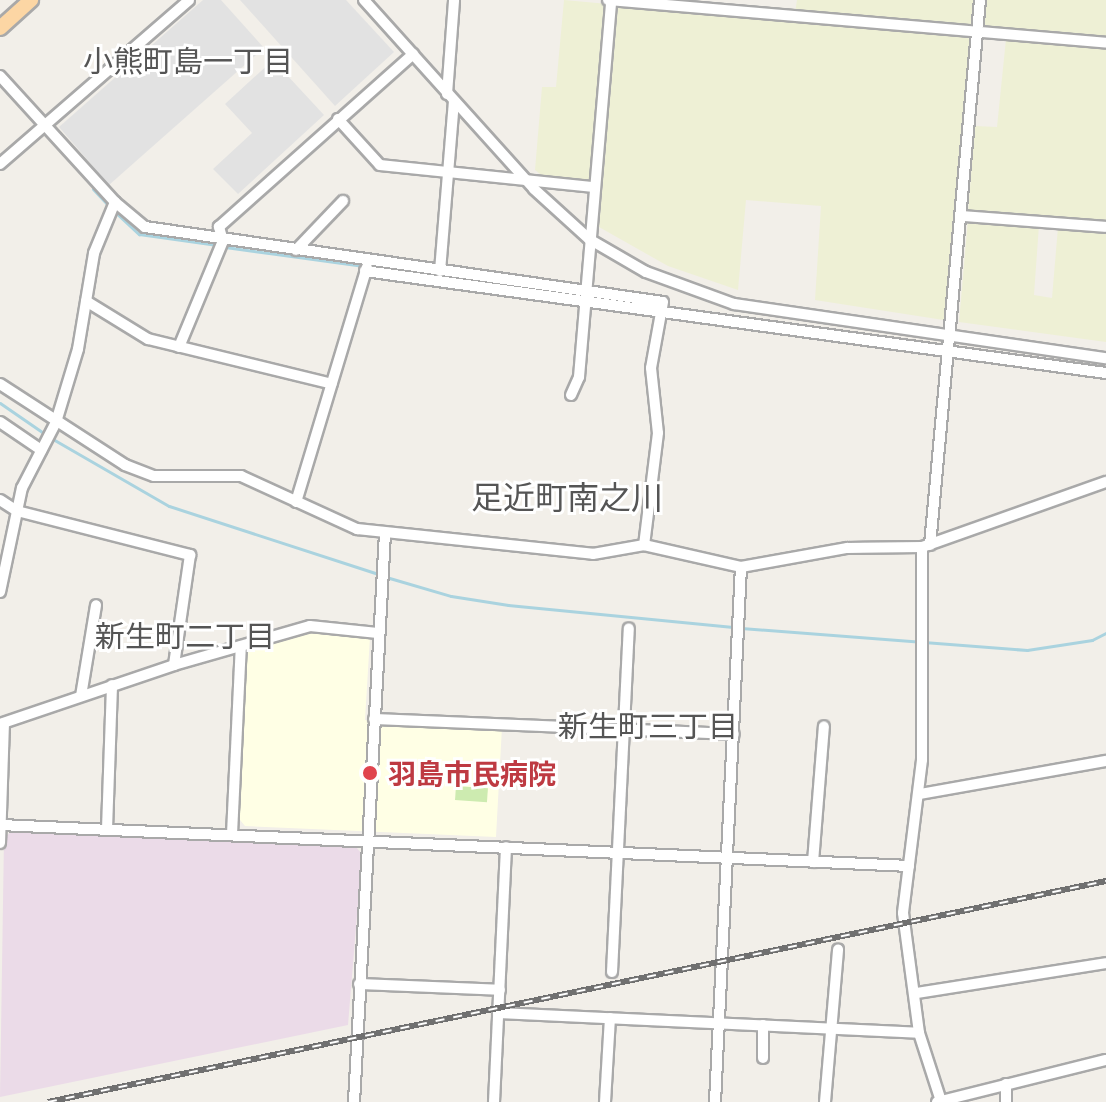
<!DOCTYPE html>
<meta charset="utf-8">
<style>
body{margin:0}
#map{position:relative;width:1106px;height:1102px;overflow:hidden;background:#f2efe9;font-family:Lato,"Noto Sans JP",sans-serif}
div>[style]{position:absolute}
.industrial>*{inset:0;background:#ebdbe8}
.education>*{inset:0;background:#ffffe5}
.farmland>*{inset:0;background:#eef0d5}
.grass>*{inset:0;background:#cdebb0;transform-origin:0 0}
.parking>*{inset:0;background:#e2e2e2}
.stream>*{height:3px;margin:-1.5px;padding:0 1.5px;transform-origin:1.5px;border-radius:1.5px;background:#aad3df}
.roads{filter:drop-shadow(2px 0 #a9a9a9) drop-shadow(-2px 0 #a9a9a9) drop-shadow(0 2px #a9a9a9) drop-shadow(0 -2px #a9a9a9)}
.minor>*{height:10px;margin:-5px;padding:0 5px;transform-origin:5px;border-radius:5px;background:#fff}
.major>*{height:14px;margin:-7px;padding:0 7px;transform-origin:7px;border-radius:7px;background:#fcd6a4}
.rail>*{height:6px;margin-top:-3px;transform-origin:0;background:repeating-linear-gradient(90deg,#fff 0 9px,#707070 0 18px);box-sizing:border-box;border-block:2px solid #707070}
.dots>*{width:22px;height:22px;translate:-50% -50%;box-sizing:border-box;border:4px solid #fff;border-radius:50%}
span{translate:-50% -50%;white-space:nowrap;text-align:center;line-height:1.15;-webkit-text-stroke:6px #fff;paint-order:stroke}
.health-label{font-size:28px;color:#be3a42;font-weight:700}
.left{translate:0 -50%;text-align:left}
.neighbourhood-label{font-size:30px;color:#555}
.quarter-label{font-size:32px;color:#555}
</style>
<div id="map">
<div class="industrial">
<div style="clip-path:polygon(13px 830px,356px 847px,362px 854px,348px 1025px,0 1097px,4px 838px)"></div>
</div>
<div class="education">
<div style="clip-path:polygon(310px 629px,370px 637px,365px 720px,502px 727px,496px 837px,245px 826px,236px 815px,243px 647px)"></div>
</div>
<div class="farmland">
<div style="clip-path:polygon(564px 0,608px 4px,591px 180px,544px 177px,535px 170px,542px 87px,556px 87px)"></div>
<div style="clip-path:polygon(797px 0,1106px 0,1106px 40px,795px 13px)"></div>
<div style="clip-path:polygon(618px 6px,974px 35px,950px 321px,815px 300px,821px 206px,746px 200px,738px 290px,668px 266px,599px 227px)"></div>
<div style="clip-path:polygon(1006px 39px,1106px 47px,1106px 223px,968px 213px,975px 126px,997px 127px)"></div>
<div style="clip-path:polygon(968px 219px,1039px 225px,1034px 295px,1052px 298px,1058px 227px,1106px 231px,1106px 342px,959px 322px)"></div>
</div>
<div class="grass">
<div style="left:456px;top:786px;width:32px;height:14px;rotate:4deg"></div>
</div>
<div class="parking">
<div style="clip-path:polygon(203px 0,221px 0,264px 48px,109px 185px,59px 127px)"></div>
<div style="clip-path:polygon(240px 0,346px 0,394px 52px,335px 106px)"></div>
<div style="clip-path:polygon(273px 60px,324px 115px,238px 194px,213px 169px,252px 133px,225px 104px)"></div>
</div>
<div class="stream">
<div style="left:93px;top:189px;width:25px;rotate:47deg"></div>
<div style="left:115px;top:212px;width:33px;rotate:43deg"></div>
<div style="left:139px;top:234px;width:79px;rotate:8deg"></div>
<div style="left:225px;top:247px;width:140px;rotate:7.8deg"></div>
<div style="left:383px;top:269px;width:201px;rotate:7.7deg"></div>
<div style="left:589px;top:297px;width:25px;rotate:7deg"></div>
<div style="left:665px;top:307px;width:48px;rotate:7.1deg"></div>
<div style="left:0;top:403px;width:55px;rotate:34.6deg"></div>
<div style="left:51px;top:438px;width:136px;rotate:30deg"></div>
<div style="left:169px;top:506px;width:220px;rotate:18deg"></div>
<div style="left:386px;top:577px;width:68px;rotate:16.3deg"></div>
<div style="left:451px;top:596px;width:58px;rotate:9deg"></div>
<div style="left:508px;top:605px;width:226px;rotate:5.6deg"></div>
<div style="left:741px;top:628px;width:287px;rotate:4.4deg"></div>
<div style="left:1027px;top:650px;width:66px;rotate:-8.7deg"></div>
<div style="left:1092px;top:640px;width:16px;rotate:-27deg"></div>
</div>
<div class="roads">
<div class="minor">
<div style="left:364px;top:0;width:254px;rotate:48deg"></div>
<div style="left:534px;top:189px;width:74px;rotate:42.3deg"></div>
<div style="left:589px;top:239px;width:66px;rotate:30.1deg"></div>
<div style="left:646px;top:272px;width:94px;rotate:20deg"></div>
<div style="left:734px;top:304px;width:376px;rotate:8.3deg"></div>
<div style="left:608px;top:0;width:500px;rotate:4.9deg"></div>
<div style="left:0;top:76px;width:171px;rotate:47.6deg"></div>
<div style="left:115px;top:202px;width:39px;rotate:40deg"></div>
<div style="left:145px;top:227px;width:523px;rotate:8.24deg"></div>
<div style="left:663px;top:302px;width:67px;rotate:100.3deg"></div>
<div style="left:651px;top:368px;width:65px;rotate:83.9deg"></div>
<div style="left:658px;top:433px;width:113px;rotate:97.1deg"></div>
<div style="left:447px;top:94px;width:94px;rotate:-85.7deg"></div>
<div style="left:338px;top:119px;width:62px;rotate:47.6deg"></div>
<div style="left:380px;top:165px;width:215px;rotate:5.9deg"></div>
<div style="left:0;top:164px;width:250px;rotate:-40.9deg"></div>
<div style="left:963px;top:216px;width:143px;rotate:4.4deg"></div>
<div style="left:296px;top:250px;width:68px;rotate:-46.2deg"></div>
<div style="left:365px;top:271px;width:748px;rotate:7.84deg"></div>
<div style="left:440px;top:271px;width:170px;rotate:-85.3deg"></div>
<div style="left:86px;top:301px;width:73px;rotate:31.5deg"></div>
<div style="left:148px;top:339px;width:189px;rotate:13.7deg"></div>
<div style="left:179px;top:347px;width:115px;rotate:-67.5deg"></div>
<div style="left:223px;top:241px;width:15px;rotate:-106deg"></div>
<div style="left:219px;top:227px;width:260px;rotate:-41.7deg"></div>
<div style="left:0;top:384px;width:149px;rotate:32.9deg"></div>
<div style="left:125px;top:465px;width:31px;rotate:21deg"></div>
<div style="left:154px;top:476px;width:87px"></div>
<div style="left:241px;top:476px;width:128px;rotate:24.6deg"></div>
<div style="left:357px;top:529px;width:237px;rotate:6deg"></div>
<div style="left:593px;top:554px;width:52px;rotate:-10deg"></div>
<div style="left:644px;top:545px;width:99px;rotate:12.8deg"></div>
<div style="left:741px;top:567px;width:108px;rotate:-10.2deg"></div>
<div style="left:847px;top:548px;width:75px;rotate:-0.8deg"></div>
<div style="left:922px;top:547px;width:195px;rotate:-19.5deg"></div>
<div style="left:571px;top:395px;width:20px;rotate:-66deg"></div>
<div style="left:579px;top:377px;width:378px;rotate:-85.1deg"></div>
<div style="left:0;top:422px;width:50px;rotate:34.3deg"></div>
<div style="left:0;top:500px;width:20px;rotate:33deg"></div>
<div style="left:17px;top:511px;width:179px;rotate:14.3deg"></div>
<div style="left:190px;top:555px;width:111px;rotate:98.3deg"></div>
<div style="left:296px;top:502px;width:245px;rotate:-73.2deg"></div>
<div style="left:930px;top:545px;width:547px;rotate:-84.76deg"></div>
<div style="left:922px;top:547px;width:213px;rotate:90deg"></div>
<div style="left:922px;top:760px;width:154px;rotate:97.1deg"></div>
<div style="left:903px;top:913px;width:121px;rotate:82.4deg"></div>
<div style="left:919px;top:1033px;width:71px;rotate:72.1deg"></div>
<div style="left:0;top:592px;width:106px;rotate:-78.1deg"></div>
<div style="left:22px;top:488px;width:74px;rotate:-62.7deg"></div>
<div style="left:56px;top:422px;width:76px;rotate:-73.2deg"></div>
<div style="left:78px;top:349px;width:97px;rotate:-80.5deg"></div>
<div style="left:94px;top:253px;width:55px;rotate:-67.6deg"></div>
<div style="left:81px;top:696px;width:92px;rotate:-80.6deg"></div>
<div style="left:374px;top:719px;width:360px;rotate:2.4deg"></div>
<div style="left:0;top:724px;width:184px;rotate:-18.7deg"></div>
<div style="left:174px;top:665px;width:141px;rotate:-16deg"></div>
<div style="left:310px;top:626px;width:68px;rotate:5.9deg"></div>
<div style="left:920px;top:794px;width:189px;rotate:-10.1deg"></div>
<div style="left:0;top:825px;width:910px;rotate:2.58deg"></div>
<div style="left:107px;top:829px;width:144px;rotate:-88deg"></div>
<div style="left:232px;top:834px;width:188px;rotate:-87.3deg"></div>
<div style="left:0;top:843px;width:120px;rotate:-88.1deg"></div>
<div style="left:813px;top:862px;width:136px;rotate:-85.4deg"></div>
<div style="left:612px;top:972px;width:344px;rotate:-87.2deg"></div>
<div style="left:359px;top:984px;width:141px;rotate:2.4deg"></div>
<div style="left:917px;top:993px;width:191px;rotate:-9deg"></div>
<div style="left:498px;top:1013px;width:421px;rotate:2.7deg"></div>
<div style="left:763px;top:1025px;width:33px;rotate:90deg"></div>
<div style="left:1006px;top:1084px;width:18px;rotate:90deg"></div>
<div style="left:354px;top:1102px;width:569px;rotate:-86.88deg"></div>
<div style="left:494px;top:1102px;width:255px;rotate:-87.3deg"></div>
<div style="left:605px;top:1102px;width:84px;rotate:-86.6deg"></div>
<div style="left:715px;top:1102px;width:536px;rotate:-87.22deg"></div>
<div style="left:825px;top:1102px;width:153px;rotate:-85.1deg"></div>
<div style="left:937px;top:1102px;width:174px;rotate:-14deg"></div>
</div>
<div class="major">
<div style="left:0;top:28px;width:42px;rotate:-42.1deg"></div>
</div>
</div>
<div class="rail">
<div style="left:48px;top:1102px;width:1081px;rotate:-11.8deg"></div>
</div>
<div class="dots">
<div style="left:370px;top:773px;background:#e0444e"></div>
</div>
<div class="health-label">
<span class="left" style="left:388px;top:773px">羽島市民病院</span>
</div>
<div class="neighbourhood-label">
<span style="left:188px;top:60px">小熊町島一丁目</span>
<span style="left:185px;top:635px">新生町二丁目</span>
<span style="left:648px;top:725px">新生町三丁目</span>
</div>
<div class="quarter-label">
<span style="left:567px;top:497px">足近町南之川</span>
</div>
</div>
